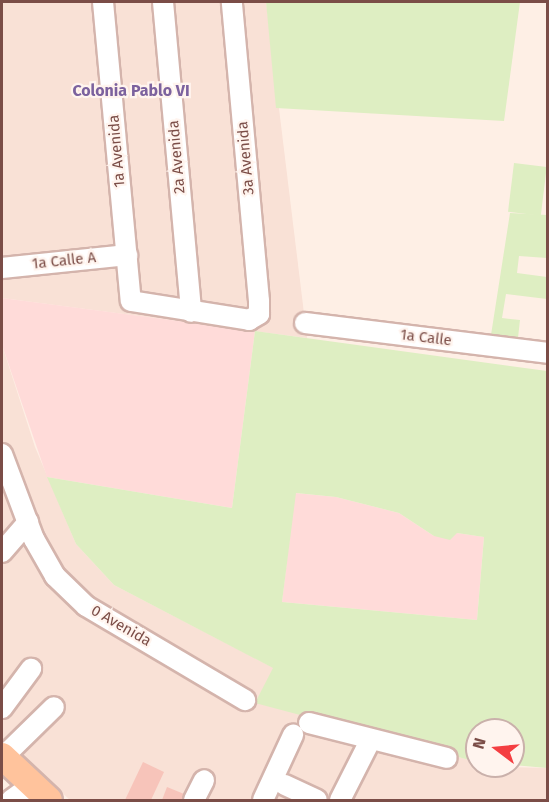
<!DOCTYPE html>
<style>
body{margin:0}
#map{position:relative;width:549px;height:802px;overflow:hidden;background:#feefe5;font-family:"Fira Sans",sans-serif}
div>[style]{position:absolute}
.residential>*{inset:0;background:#f9e1d6}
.commercial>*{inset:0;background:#ffdbd9}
.green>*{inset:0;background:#deeec2;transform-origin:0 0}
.building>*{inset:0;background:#f7c4ba}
.roads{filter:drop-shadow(2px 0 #d4b4ac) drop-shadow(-2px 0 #d4b4ac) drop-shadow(0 2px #d4b4ac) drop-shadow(0 -2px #d4b4ac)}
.minor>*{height:20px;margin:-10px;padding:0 10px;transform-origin:10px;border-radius:10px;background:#fff}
.major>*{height:26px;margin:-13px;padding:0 13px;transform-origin:13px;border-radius:13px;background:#ffc39c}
span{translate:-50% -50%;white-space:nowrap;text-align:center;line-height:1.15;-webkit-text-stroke:4.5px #fff4ee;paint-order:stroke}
.street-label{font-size:15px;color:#7b4d47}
.neighbourhood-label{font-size:16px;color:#7c629e;font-weight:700}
.frame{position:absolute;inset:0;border:3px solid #7b4d47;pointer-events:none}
.north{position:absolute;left:465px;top:718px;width:60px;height:60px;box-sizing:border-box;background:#fff4ee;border:2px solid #cab1ab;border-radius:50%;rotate:286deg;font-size:16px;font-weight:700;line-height:24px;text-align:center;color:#7b4d47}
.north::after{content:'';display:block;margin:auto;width:21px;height:27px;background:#f43e41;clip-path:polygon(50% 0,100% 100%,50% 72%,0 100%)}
</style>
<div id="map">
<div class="residential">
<div style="clip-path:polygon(2px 2px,266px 2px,307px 338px,2px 298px)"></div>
<div style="clip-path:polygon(2px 345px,35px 447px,76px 544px,114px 585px,274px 668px,256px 702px,477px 762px,477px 766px,547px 768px,547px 800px,70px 800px,2px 738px)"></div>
</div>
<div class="commercial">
<div style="clip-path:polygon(2px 298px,255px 331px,232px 508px,47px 477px,2px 345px)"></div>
<div style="clip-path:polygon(295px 493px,336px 497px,399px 513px,434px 536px,457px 533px,484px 537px,477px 620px,282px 602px)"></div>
</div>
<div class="green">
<div style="clip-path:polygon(266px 2px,520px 2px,504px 121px,276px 108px)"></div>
<div style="left:514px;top:163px;width:33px;height:49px;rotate:7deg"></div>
<div style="clip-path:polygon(510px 213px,547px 215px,547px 258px,519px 256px,517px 273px,547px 277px,547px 299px,506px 294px,502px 318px,520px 320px,518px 338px,491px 335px)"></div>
<div style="clip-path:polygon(evenodd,255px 331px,547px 371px,547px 768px,513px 765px,513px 730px,477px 730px,477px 762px,255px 703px,273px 668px,114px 585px,76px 544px,47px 477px,232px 508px,255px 331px,296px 493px,336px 497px,399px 513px,434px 536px,450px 540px,457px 533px,484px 537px,477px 620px,282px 602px,296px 493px)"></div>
</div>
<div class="building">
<div style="clip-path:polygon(143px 762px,164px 772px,151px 800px,125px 800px)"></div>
<div style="clip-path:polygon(167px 787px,189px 796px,187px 800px,162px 800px)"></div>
</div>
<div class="roads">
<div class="minor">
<div style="left:103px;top:2px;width:300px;rotate:84.7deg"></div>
<div style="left:131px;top:301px;width:120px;rotate:9.1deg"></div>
<div style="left:249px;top:320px;width:12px;rotate:-31deg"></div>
<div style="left:259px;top:314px;width:13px;rotate:-90deg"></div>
<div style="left:259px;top:301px;width:300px;rotate:-95.2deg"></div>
<div style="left:163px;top:2px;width:311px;rotate:84.8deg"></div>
<div style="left:2px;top:268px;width:126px;rotate:-5.9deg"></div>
<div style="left:305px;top:323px;width:245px;rotate:7deg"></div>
<div style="left:2px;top:454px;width:91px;rotate:69.4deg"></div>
<div style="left:34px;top:539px;width:43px;rotate:60.4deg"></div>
<div style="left:55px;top:576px;width:43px;rotate:44.1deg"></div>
<div style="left:86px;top:606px;width:185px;rotate:30.6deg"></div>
<div style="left:2px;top:552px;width:40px;rotate:-49deg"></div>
<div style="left:2px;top:708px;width:49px;rotate:-53.4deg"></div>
<div style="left:309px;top:723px;width:142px;rotate:14.2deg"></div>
<div style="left:3px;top:757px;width:71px;rotate:-44.4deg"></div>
<div style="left:285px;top:785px;width:35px;rotate:25deg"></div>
<div style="left:11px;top:800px;width:26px;rotate:-36deg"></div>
<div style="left:194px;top:800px;width:22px;rotate:-63deg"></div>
<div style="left:263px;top:800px;width:72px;rotate:-65.2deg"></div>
<div style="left:340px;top:800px;width:68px;rotate:-63.1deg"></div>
</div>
<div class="major">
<div style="left:2px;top:756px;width:64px;rotate:43.1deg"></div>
</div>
</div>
<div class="street-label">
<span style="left:117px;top:151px;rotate:-95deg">1a Avenida</span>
<span style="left:177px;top:157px;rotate:-95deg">2a Avenida</span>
<span style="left:246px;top:158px;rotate:-95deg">3a Avenida</span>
<span style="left:64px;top:261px;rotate:-6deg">1a Calle A</span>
<span style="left:426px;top:338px;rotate:7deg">1a Calle</span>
<span style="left:121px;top:626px;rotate:30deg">0 Avenida</span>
</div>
<div class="neighbourhood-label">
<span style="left:131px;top:91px">Colonia Pablo VI</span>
</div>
<div class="frame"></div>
<div class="north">N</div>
</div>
